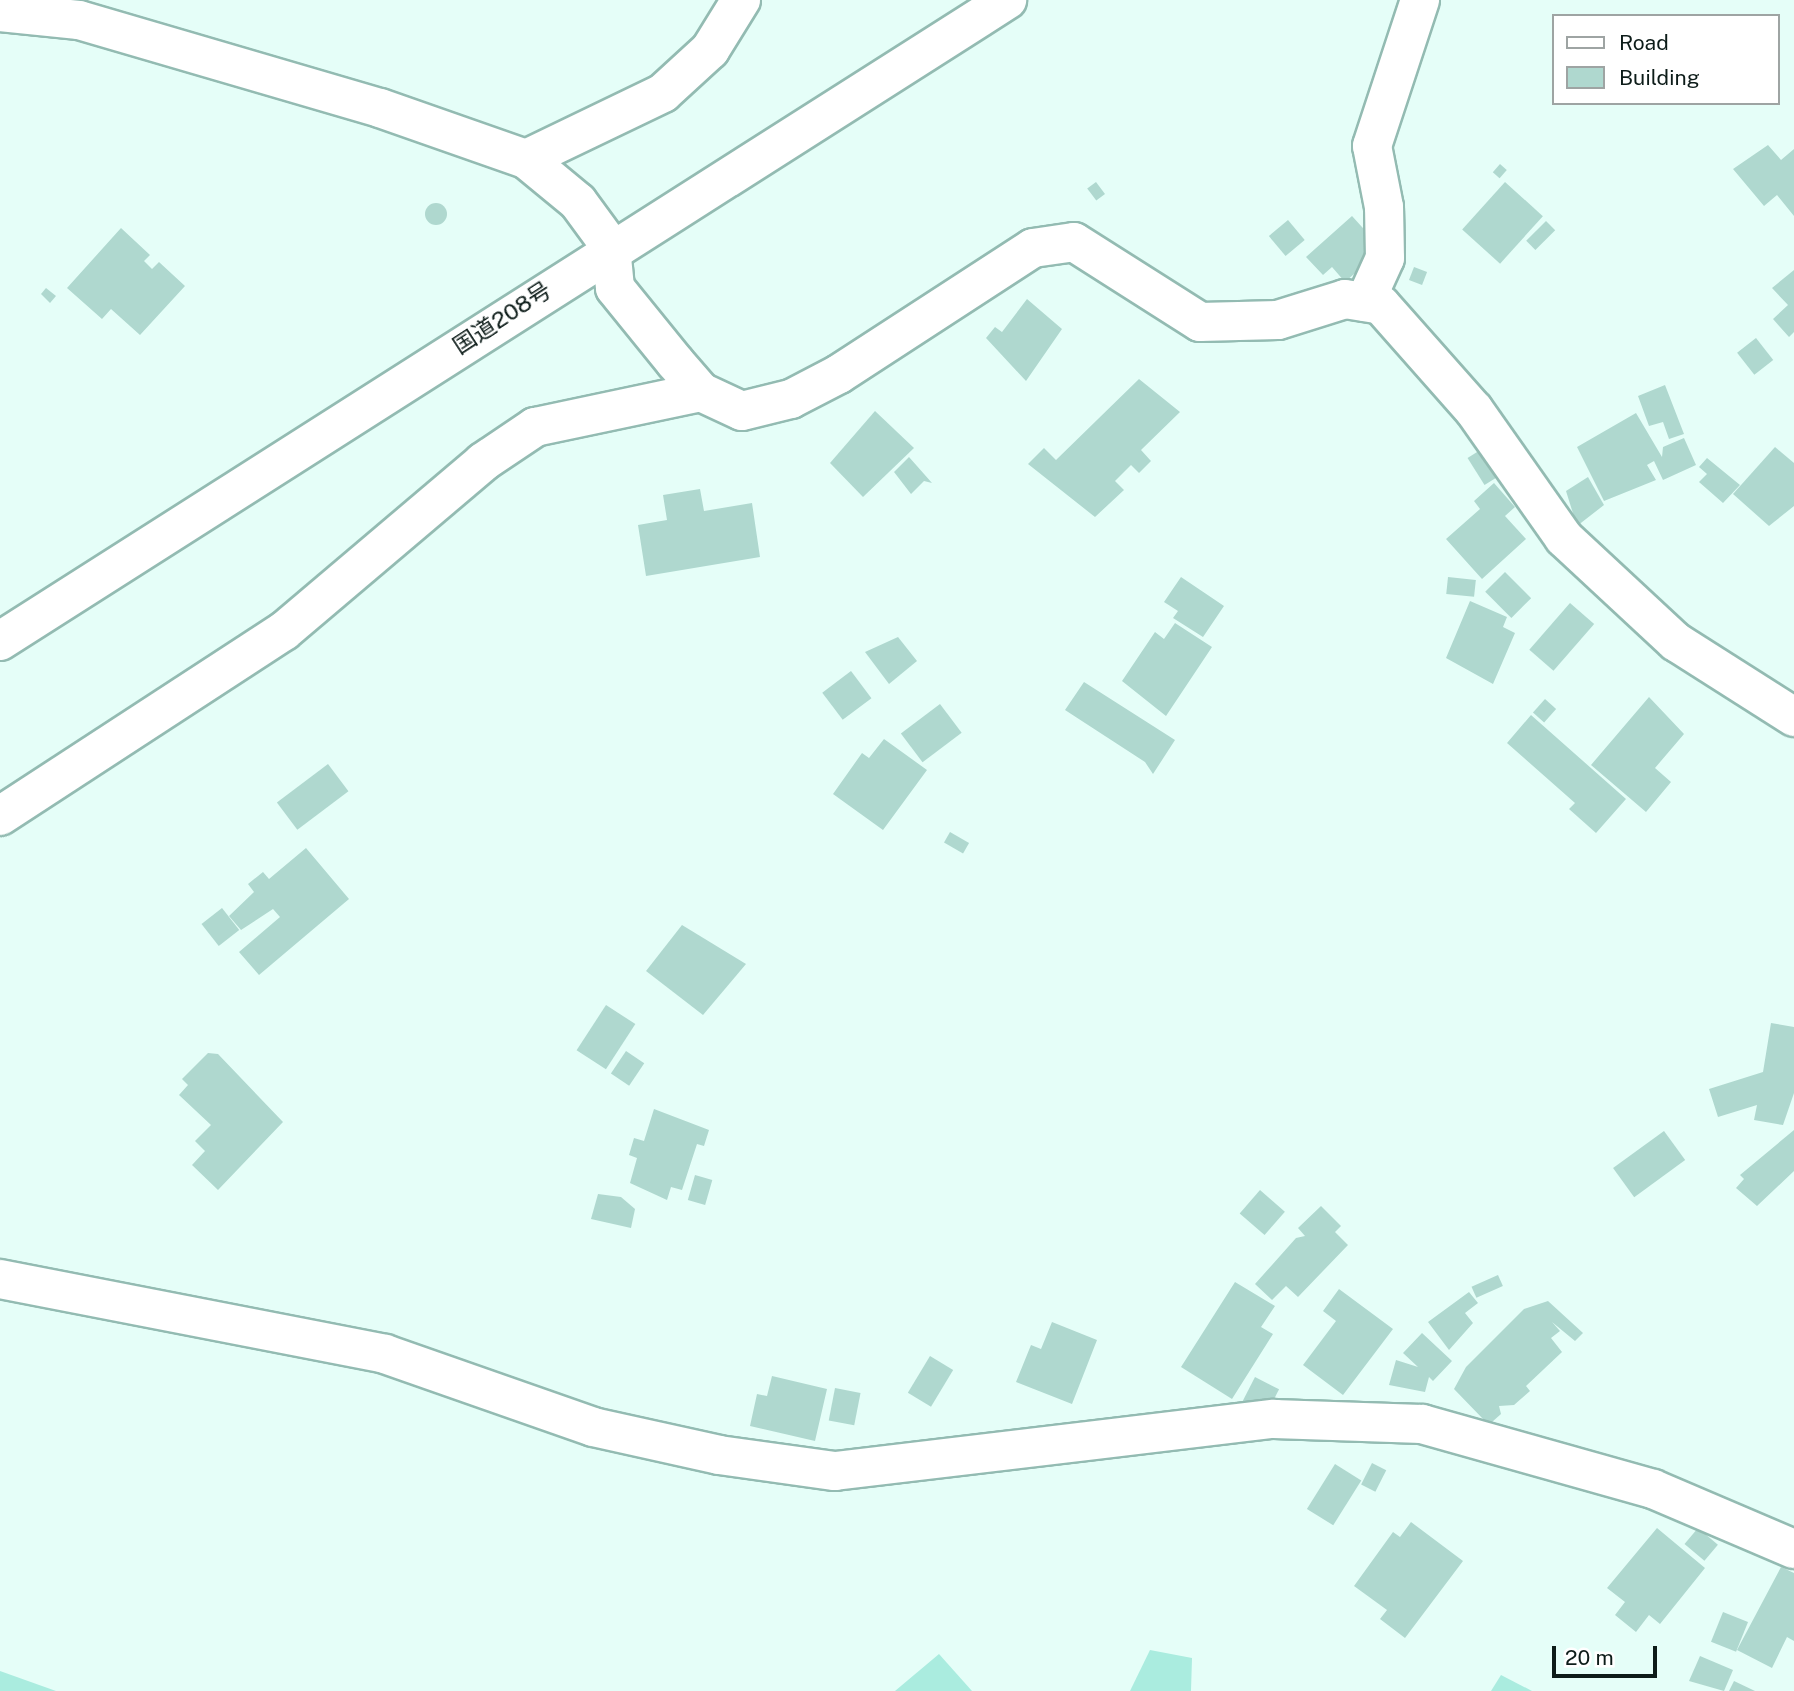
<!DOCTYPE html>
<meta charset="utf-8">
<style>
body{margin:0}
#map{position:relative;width:1794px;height:1691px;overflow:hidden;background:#e5fef8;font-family:"Public Sans","Noto Sans JP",sans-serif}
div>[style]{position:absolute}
.green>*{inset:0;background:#aaecdf}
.building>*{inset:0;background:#afd8cf;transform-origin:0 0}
.round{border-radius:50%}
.roads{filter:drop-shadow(2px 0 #93bbb2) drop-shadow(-2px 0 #93bbb2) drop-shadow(0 2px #93bbb2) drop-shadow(0 -2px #93bbb2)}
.street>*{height:38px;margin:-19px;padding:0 19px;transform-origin:19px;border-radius:19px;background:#fff}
.highway>*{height:38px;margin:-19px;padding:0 19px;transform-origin:19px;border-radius:19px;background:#fff}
span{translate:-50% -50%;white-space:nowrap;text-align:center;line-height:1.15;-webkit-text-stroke:5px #fff;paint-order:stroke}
.street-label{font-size:23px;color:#0d1c19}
.legend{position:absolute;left:1552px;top:14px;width:228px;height:91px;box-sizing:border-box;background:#fff;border:2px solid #9ea4a3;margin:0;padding:9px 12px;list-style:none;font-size:21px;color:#0d1c19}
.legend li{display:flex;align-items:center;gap:14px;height:35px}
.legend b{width:35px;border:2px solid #9ea4a3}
.scale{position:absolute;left:1552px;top:1646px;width:105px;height:32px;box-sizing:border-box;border:4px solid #0d1c19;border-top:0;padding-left:9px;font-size:21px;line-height:24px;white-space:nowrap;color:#0d1c19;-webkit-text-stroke:5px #fff;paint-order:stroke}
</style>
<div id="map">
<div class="green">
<div style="clip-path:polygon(1150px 1650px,1192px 1658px,1191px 1691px,1130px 1691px)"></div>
<div style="clip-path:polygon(939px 1654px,972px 1691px,895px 1691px)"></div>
<div style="clip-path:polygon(0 1671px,56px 1691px,0 1691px)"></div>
<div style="clip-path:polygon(1501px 1675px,1532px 1691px,1491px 1691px)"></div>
</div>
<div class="building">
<div style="clip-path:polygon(1768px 145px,1781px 160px,1794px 149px,1794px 216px,1777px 195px,1764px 206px,1733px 169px)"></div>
<div style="left:1500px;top:164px;width:9px;height:11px;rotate:41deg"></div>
<div style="left:1096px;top:182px;width:15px;height:11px;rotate:53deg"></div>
<div style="left:1505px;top:182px;width:51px;height:64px;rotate:42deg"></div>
<div class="round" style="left:425px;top:203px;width:22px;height:22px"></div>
<div style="clip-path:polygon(1352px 216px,1382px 249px,1345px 282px,1332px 267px,1323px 275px,1306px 257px)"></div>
<div style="left:1288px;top:220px;width:26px;height:25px;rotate:50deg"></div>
<div style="left:1546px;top:221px;width:13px;height:28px;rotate:45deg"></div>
<div style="clip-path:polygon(121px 228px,150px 255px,144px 261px,152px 269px,159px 262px,185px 286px,140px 335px,111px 309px,102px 319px,67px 288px)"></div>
<div style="left:1414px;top:267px;width:14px;height:14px;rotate:21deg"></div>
<div style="clip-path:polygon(1794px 270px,1794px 332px,1789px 337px,1773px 319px,1788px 305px,1772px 288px)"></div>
<div style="clip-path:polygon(46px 288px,56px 296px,50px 303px,41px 294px)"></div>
<div style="clip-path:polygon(1027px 299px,1062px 329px,1026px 381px,986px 338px,995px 327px,1002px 332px)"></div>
<div style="left:1756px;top:338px;width:28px;height:24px;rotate:52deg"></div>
<div style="clip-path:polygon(1139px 379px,1180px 412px,1141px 450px,1151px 461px,1139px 473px,1131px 465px,1115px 481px,1124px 490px,1095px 517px,1028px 464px,1044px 448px,1056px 460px)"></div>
<div style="clip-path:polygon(1665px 385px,1684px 434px,1669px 439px,1663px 422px,1649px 426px,1638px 396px)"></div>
<div style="clip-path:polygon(875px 411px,914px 448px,863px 497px,830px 463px)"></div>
<div style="clip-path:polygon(1636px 413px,1662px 457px,1663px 447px,1684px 438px,1696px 465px,1663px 480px,1654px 461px,1647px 465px,1656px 480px,1604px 501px,1577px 447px)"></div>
<div style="left:1493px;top:442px;width:32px;height:30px;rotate:58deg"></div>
<div style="clip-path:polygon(1775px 447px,1794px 463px,1794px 506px,1769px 526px,1733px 494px)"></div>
<div style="clip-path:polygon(909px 457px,932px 483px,924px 481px,911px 494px,894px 472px)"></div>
<div style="clip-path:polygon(1707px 458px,1740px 485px,1723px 503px,1699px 482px,1707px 474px,1699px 467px)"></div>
<div style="clip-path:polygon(1588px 477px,1604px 505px,1577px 526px,1566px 491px)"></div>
<div style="clip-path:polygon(1494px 483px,1515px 507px,1505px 516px,1526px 539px,1482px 579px,1446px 539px,1480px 509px,1474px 501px)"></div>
<div style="clip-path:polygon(700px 489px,704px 511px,752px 503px,760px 557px,646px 576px,638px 525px,667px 520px,663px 495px)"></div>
<div style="left:1505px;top:572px;width:37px;height:28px;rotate:45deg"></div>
<div style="clip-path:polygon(1181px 577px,1224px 606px,1203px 637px,1173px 618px,1178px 611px,1164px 602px)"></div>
<div style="left:1448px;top:577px;width:28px;height:17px;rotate:6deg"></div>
<div style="clip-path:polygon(1470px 601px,1507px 617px,1503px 627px,1515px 633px,1493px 684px,1446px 658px)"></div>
<div style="left:1570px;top:603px;width:32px;height:62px;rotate:41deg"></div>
<div style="clip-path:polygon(1175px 623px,1212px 647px,1166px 716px,1122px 681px,1155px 632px,1164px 639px)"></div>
<div style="clip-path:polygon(898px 637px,917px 661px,889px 684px,865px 652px)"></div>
<div style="left:851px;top:671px;width:34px;height:36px;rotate:53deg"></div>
<div style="clip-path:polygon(1084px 682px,1175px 740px,1153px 774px,1145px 762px,1065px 710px)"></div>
<div style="clip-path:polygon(1649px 697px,1684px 734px,1655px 768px,1671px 782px,1646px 812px,1591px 765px)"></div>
<div style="left:1545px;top:699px;width:15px;height:18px;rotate:42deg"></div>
<div style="left:940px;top:704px;width:36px;height:49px;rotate:53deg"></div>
<div style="clip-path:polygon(1531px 715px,1626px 799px,1596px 833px,1569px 809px,1575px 803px,1507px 743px)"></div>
<div style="clip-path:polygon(884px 739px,927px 770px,883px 830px,833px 794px,862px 753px,869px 758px)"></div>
<div style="left:328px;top:764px;width:34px;height:64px;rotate:53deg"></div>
<div style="left:950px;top:832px;width:22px;height:12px;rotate:30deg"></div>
<div style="clip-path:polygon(306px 848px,349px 899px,259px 975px,239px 952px,280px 917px,273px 909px,241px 930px,229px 916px,254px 892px,248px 884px,263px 872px,269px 879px)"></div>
<div style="left:222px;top:908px;width:28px;height:26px;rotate:52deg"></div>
<div style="clip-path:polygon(682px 925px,746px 964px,703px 1015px,646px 971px)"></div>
<div style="left:606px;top:1005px;width:35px;height:54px;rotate:33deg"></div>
<div style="clip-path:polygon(1771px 1023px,1794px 1027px,1794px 1093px,1783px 1125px,1754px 1120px,1757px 1105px,1718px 1117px,1709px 1089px,1763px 1072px)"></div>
<div style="left:626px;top:1051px;width:22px;height:27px;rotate:34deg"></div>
<div style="clip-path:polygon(208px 1053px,218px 1054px,283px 1122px,218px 1190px,192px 1165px,205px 1151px,195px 1141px,211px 1125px,179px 1095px,188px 1085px,182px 1079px)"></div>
<div style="clip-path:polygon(654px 1109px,709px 1130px,704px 1146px,697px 1144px,682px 1190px,671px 1187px,667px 1200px,630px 1183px,637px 1158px,629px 1155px,634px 1138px,644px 1141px)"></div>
<div style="clip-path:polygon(1794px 1130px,1794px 1171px,1757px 1206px,1736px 1188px,1744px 1179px,1740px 1175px)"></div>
<div style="left:1664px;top:1131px;width:36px;height:63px;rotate:54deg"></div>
<div style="left:695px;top:1175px;width:18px;height:26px;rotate:16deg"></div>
<div style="left:1260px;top:1190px;width:33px;height:31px;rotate:41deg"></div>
<div style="clip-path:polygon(598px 1194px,621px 1197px,635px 1209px,631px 1228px,591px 1219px)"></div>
<div style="clip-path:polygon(1321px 1206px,1341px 1226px,1335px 1232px,1348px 1245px,1298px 1297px,1286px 1286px,1272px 1300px,1255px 1284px,1296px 1238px,1305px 1236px,1298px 1228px)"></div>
<div style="left:1498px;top:1275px;width:12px;height:29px;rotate:66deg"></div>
<div style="clip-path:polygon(1235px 1282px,1275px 1306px,1261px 1327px,1273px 1334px,1232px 1399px,1181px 1367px)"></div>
<div style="clip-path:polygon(1339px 1289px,1393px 1329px,1343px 1395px,1303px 1365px,1336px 1321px,1323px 1311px)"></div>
<div style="clip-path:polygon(1469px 1292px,1478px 1303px,1465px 1313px,1473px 1323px,1449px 1350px,1428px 1322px)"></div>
<div style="clip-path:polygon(1548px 1301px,1583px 1333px,1575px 1341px,1552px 1322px,1560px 1331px,1551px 1338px,1562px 1352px,1526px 1386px,1530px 1391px,1514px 1405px,1499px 1406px,1501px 1414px,1492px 1422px,1484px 1420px,1454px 1389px,1466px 1367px,1524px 1309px)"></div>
<div style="clip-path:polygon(1052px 1322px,1097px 1340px,1072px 1404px,1016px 1382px,1031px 1345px,1041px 1349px)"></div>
<div style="clip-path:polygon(1422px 1333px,1452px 1361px,1433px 1381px,1429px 1377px,1425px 1392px,1389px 1385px,1396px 1360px,1418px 1367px,1403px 1353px)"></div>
<div style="left:930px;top:1356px;width:27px;height:43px;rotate:31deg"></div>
<div style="clip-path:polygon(772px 1376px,827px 1389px,815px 1441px,750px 1426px,757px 1394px,767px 1396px)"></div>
<div style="left:1255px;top:1377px;width:27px;height:29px;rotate:27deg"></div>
<div style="left:835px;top:1388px;width:26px;height:33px;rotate:11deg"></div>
<div style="left:1372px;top:1463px;width:16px;height:24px;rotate:27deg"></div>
<div style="left:1335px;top:1464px;width:31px;height:53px;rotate:32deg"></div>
<div style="clip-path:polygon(1411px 1522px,1463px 1561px,1405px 1638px,1380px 1619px,1387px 1610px,1354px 1586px,1393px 1532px,1400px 1537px)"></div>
<div style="clip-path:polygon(1657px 1528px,1705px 1568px,1660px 1624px,1649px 1615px,1636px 1632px,1615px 1615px,1625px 1602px,1607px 1588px)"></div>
<div style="left:1698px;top:1528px;width:26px;height:21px;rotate:40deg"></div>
<div style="clip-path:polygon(1781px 1567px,1794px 1573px,1794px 1641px,1787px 1637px,1772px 1668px,1737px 1650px)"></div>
<div style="left:1723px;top:1612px;width:27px;height:32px;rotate:22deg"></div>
<div style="clip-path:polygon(1700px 1656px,1733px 1670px,1724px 1691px,1689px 1681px)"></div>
<div style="clip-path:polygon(1734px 1681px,1755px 1691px,1729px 1691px)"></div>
</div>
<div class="roads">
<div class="street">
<div style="left:0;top:12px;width:79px;rotate:5.8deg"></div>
<div style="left:79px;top:20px;width:314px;rotate:16.3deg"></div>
<div style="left:380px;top:108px;width:155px;rotate:19.3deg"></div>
<div style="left:526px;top:159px;width:67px;rotate:39.6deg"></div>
<div style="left:578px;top:202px;width:56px;rotate:53.7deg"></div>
<div style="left:611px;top:247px;width:41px;rotate:84.4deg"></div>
<div style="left:615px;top:288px;width:95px;rotate:51deg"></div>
<div style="left:675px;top:362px;width:40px;rotate:49deg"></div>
<div style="left:701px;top:392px;width:45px;rotate:24.9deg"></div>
<div style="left:742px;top:411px;width:50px;rotate:-13.8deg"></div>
<div style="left:791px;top:399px;width:54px;rotate:-27.5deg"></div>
<div style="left:839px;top:374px;width:231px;rotate:-33deg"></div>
<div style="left:1033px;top:248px;width:41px;rotate:-8.3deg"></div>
<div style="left:1074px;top:242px;width:149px;rotate:32.4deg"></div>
<div style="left:1200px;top:322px;width:78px;rotate:-1.5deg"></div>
<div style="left:1278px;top:320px;width:70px;rotate:-17.4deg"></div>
<div style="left:1345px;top:299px;width:36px;rotate:9deg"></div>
<div style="left:1381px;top:305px;width:140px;rotate:48.5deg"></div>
<div style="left:1474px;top:410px;width:156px;rotate:54.9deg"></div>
<div style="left:1564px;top:538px;width:153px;rotate:42.9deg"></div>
<div style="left:1676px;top:642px;width:140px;rotate:32.4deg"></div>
<div style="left:526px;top:159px;width:152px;rotate:-25.7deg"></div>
<div style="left:663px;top:93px;width:64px;rotate:-42.5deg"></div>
<div style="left:710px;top:50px;width:59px;rotate:-58.2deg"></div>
<div style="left:1365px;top:302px;width:48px;rotate:-65.6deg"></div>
<div style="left:1385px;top:258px;width:51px;rotate:-91.1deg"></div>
<div style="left:1384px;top:207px;width:62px;rotate:-101.1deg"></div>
<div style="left:1372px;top:146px;width:154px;rotate:-71.8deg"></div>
<div style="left:0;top:816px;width:339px;rotate:-33.1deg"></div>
<div style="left:284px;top:631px;width:261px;rotate:-40.3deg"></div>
<div style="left:483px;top:462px;width:63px;rotate:-33.9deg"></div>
<div style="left:535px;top:427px;width:170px;rotate:-11.9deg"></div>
<div style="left:0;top:1279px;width:392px;rotate:11deg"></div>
<div style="left:385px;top:1354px;width:220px;rotate:19.3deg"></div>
<div style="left:593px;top:1427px;width:129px;rotate:12.5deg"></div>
<div style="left:719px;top:1455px;width:117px;rotate:7.9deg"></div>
<div style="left:835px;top:1471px;width:442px;rotate:-6.8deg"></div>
<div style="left:1274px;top:1419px;width:148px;rotate:1.9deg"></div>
<div style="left:1422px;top:1424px;width:240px;rotate:15.7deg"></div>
<div style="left:1653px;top:1489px;width:153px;rotate:23.1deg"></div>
</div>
<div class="highway">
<div style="left:0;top:641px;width:1194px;rotate:-32.48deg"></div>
</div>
</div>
<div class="street-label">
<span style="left:502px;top:318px;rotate:-33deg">国道208号</span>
</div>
<ul class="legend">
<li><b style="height:9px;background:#fff"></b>Road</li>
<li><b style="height:19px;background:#afd8cf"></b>Building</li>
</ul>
<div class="scale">20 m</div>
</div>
